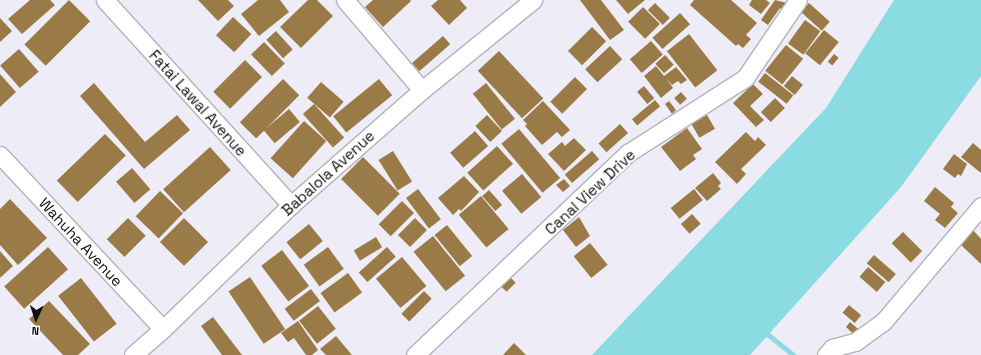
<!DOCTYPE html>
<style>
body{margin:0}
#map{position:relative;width:981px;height:355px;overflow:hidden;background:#eeedf7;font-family:"Space Grotesk",sans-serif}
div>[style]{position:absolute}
.water>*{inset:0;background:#8bdbe3}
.stream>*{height:4.5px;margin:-2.25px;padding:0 2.25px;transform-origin:2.25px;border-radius:2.25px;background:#8bdbe3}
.building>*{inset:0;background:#9a7a46;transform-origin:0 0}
.roads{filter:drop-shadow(1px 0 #b3b3bc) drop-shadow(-1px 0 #b3b3bc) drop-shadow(0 1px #b3b3bc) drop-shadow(0 -1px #b3b3bc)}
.minor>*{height:17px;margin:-8.5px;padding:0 8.5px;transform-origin:8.5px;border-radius:8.5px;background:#fff}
span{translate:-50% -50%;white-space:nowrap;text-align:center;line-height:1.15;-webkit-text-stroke:4px #fff;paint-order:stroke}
.street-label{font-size:15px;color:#100f12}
.north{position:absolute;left:16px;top:299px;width:40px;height:40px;-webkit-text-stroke:3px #fff;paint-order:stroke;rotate:183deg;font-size:11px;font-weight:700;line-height:16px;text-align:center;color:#100f12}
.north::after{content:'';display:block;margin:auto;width:14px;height:18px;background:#100f12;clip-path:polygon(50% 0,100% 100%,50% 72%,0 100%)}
</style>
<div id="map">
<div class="water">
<div style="clip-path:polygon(894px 0,981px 0,981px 76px,901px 187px,750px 355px,592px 355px,826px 108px)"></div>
</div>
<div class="stream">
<div style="left:764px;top:331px;width:38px;rotate:39deg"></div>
</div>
<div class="building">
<div style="clip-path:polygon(30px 0,50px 0,55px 5px,22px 34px,8px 19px)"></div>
<div style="left:69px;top:0;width:30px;height:63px;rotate:45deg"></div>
<div style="clip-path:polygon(198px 0,228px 0,234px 6px,218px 21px)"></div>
<div style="clip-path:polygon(258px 0,280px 0,289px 12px,259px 36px,241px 14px)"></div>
<div style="clip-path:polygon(308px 0,317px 0,333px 16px,301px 48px,280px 27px)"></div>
<div style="clip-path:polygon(373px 0,410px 0,411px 1px,383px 27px,365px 7px)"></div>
<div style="clip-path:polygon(438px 0,460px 0,467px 8px,449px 25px,431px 6px)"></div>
<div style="clip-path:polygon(580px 0,601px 0,624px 30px,610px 40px)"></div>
<div style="clip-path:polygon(616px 0,645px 0,628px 14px)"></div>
<div style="clip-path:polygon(694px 0,731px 0,757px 23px,746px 35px,751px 39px,743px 48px,738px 44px,736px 46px,690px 5px)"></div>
<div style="clip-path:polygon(752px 0,766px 0,770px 3px,761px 14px,749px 5px)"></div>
<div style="clip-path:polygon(775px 0,787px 3px,782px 10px,780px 8px,768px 25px,761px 20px)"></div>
<div style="left:655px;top:3px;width:21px;height:10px;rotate:45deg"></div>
<div style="left:809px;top:3px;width:28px;height:12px;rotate:42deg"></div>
<div style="left:643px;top:7px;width:24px;height:21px;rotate:45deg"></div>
<div style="left:680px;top:13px;width:15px;height:37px;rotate:48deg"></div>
<div style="left:233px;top:17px;width:25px;height:25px;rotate:43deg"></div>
<div style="clip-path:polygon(0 18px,12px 31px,0 42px)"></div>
<div style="left:805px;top:20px;width:19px;height:29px;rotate:36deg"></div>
<div style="left:592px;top:27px;width:20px;height:34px;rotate:45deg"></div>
<div style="left:824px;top:30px;width:19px;height:30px;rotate:39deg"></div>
<div style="left:276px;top:31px;width:25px;height:13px;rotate:48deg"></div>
<div style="left:689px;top:34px;width:46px;height:28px;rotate:52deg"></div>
<div style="left:443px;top:36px;width:11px;height:41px;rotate:49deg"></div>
<div style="left:651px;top:41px;width:18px;height:28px;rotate:49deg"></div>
<div style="left:264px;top:42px;width:30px;height:18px;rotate:46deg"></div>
<div style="left:786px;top:45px;width:22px;height:33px;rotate:39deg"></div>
<div style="left:610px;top:46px;width:18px;height:34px;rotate:47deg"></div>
<div style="left:19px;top:49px;width:30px;height:25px;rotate:49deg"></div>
<div style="left:499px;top:51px;width:65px;height:29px;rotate:47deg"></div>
<div style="left:834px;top:54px;width:6px;height:10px;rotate:39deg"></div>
<div style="left:665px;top:55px;width:13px;height:13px;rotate:48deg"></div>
<div style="left:245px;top:60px;width:24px;height:45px;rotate:45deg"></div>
<div style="clip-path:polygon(656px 66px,664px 76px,676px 67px,687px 80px,681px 84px,678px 81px,672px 85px,667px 79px,673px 88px,661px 98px,644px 76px)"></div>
<div style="left:765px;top:73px;width:36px;height:11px;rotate:38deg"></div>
<div style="clip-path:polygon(0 74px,16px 92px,0 107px)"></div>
<div style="left:792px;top:76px;width:14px;height:13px;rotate:39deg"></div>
<div style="left:575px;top:77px;width:17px;height:35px;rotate:45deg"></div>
<div style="left:283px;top:79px;width:23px;height:61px;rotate:45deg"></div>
<div style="left:379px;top:79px;width:21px;height:59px;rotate:51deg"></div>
<div style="left:321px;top:82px;width:30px;height:21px;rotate:41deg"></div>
<div style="clip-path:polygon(94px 83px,145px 142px,177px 115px,190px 130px,144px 169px,80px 96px)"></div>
<div style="left:486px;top:83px;width:46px;height:17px;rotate:51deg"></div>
<div style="clip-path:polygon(753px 84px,763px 94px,750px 106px,764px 120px,756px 127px,733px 103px)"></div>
<div style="left:644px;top:86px;width:16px;height:9px;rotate:50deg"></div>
<div style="left:681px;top:92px;width:9px;height:9px;rotate:49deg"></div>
<div style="left:775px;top:98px;width:14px;height:20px;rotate:45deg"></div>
<div style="left:655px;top:100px;width:8px;height:30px;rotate:50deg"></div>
<div style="clip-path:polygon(543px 101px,570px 130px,562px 137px,557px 132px,542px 145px,525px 126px,527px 124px,523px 120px)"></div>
<div style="clip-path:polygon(669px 101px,676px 110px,672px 114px,665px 104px)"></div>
<div style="left:314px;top:104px;width:45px;height:15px;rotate:48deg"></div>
<div style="left:289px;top:109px;width:17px;height:33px;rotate:50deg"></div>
<div style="left:487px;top:115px;width:22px;height:16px;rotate:47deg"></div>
<div style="left:707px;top:115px;width:16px;height:18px;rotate:60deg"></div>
<div style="left:304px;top:121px;width:30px;height:50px;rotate:42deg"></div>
<div style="left:620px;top:124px;width:12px;height:29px;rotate:48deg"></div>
<div style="clip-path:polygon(687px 128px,702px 149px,693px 155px,696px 159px,680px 171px,661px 147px)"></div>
<div style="left:519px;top:129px;width:64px;height:23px;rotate:50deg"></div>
<div style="left:475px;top:131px;width:20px;height:33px;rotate:49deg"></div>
<div style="clip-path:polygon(746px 132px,755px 141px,758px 137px,766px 145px,741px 169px,746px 174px,737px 184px,715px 162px)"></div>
<div style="left:105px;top:134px;width:30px;height:67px;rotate:46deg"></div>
<div style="clip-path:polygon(574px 138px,586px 150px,564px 171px,548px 154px,562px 142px,565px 146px)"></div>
<div style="clip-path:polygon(973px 143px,981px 150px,981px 173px,961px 157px)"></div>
<div style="left:497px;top:146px;width:24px;height:40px;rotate:48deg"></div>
<div style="left:210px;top:147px;width:31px;height:63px;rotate:48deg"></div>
<div style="left:393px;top:151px;width:36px;height:17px;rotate:58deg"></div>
<div style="left:592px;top:151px;width:11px;height:36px;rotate:49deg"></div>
<div style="clip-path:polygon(954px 154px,967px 164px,961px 176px,958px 174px,955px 178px,943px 169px)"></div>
<div style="left:363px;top:157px;width:52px;height:31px;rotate:45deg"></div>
<div style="left:132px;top:168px;width:28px;height:21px;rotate:49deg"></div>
<div style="clip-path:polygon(713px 173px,721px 183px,718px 186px,721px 189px,707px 201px,695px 188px)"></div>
<div style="left:522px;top:174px;width:30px;height:26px;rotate:50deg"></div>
<div style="clip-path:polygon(464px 176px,479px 192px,461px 211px,459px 209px,453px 215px,438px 198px)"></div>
<div style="clip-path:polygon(564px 179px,570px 186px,563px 192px,556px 185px)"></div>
<div style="clip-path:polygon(935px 187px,954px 203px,951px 207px,958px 213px,945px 228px,935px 220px,940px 214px,924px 201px)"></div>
<div style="left:418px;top:189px;width:38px;height:15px;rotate:53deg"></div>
<div style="left:694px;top:189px;width:14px;height:30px;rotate:51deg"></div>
<div style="left:489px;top:190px;width:20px;height:9px;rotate:49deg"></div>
<div style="left:160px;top:191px;width:32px;height:35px;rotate:44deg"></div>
<div style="left:481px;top:196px;width:43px;height:29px;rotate:50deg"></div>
<div style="clip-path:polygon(10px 199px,47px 238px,18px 265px,0 245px,0 209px)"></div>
<div style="left:402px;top:201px;width:17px;height:33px;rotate:45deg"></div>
<div style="left:692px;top:214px;width:13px;height:15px;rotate:48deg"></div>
<div style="clip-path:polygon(579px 217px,590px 236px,576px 247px,563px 230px)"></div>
<div style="left:128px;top:218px;width:25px;height:30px;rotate:45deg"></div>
<div style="left:184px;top:218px;width:34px;height:34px;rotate:45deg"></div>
<div style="left:415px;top:218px;width:17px;height:24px;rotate:45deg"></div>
<div style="left:309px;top:224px;width:22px;height:29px;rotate:51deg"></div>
<div style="left:447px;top:225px;width:40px;height:16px;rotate:51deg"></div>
<div style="clip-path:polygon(973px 230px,981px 239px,981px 264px,960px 244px)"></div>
<div style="left:903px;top:232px;width:27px;height:16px;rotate:45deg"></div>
<div style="left:433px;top:236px;width:51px;height:25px;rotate:51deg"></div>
<div style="left:376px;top:237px;width:12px;height:26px;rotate:59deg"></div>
<div style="left:590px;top:243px;width:28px;height:21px;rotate:51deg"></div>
<div style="left:48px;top:247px;width:30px;height:59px;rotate:48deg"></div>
<div style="left:328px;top:247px;width:27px;height:30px;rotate:54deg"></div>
<div style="left:387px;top:247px;width:13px;height:38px;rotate:48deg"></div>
<div style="left:282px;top:250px;width:45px;height:26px;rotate:53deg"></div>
<div style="clip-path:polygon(0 251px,13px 266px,0 278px)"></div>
<div style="left:874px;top:255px;width:29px;height:11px;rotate:41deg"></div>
<div style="left:402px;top:257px;width:38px;height:34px;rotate:50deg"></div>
<div style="left:868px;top:267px;width:23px;height:13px;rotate:41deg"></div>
<div style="left:348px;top:273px;width:24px;height:34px;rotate:54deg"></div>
<div style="left:250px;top:277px;width:63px;height:26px;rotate:56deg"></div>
<div style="left:510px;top:277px;width:8px;height:13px;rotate:45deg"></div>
<div style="left:81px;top:278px;width:58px;height:29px;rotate:52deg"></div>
<div style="left:311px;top:289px;width:15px;height:33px;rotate:53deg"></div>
<div style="left:424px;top:291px;width:11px;height:32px;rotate:45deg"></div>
<div style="clip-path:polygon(49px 301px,90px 344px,78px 355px,63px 355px,29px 319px)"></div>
<div style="left:849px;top:305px;width:16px;height:10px;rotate:40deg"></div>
<div style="left:318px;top:306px;width:29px;height:24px;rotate:52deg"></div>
<div style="clip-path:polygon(213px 317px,242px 355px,222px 355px,201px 326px)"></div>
<div style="clip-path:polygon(298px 321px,318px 350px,312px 355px,306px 355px,294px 338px,288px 342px,281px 333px)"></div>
<div style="clip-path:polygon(850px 322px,858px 329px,853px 334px,846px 327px)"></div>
<div style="clip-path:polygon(336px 336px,352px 355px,326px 355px,320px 349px)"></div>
<div style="clip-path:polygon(514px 343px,526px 355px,503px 355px)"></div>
</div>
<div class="roads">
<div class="minor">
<div style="left:105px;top:0;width:277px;rotate:47.8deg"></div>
<div style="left:345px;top:0;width:118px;rotate:49.5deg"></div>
<div style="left:0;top:155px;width:238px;rotate:46.9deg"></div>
<div style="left:133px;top:355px;width:40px;rotate:-41deg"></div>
<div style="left:163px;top:329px;width:178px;rotate:-44.1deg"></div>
<div style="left:291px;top:205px;width:174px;rotate:-41.3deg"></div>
<div style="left:422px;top:90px;width:143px;rotate:-39deg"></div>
<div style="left:415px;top:355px;width:294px;rotate:-43.5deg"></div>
<div style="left:628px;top:153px;width:139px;rotate:-32.7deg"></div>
<div style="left:745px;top:78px;width:94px;rotate:-55.8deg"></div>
<div style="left:826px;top:355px;width:9px;rotate:-49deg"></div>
<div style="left:832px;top:348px;width:24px;rotate:-15deg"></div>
<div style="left:855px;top:342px;width:34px;rotate:-36deg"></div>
<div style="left:883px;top:322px;width:152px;rotate:-49.8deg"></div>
</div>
</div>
<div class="street-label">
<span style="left:198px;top:103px;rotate:48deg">Fatai Lawal Avenue</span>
<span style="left:328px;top:173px;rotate:-42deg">Babalola Avenue</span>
<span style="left:590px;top:192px;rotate:-43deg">Canal View Drive</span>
<span style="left:81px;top:242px;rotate:47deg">Wahuha Avenue</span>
</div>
<div class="north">N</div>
</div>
